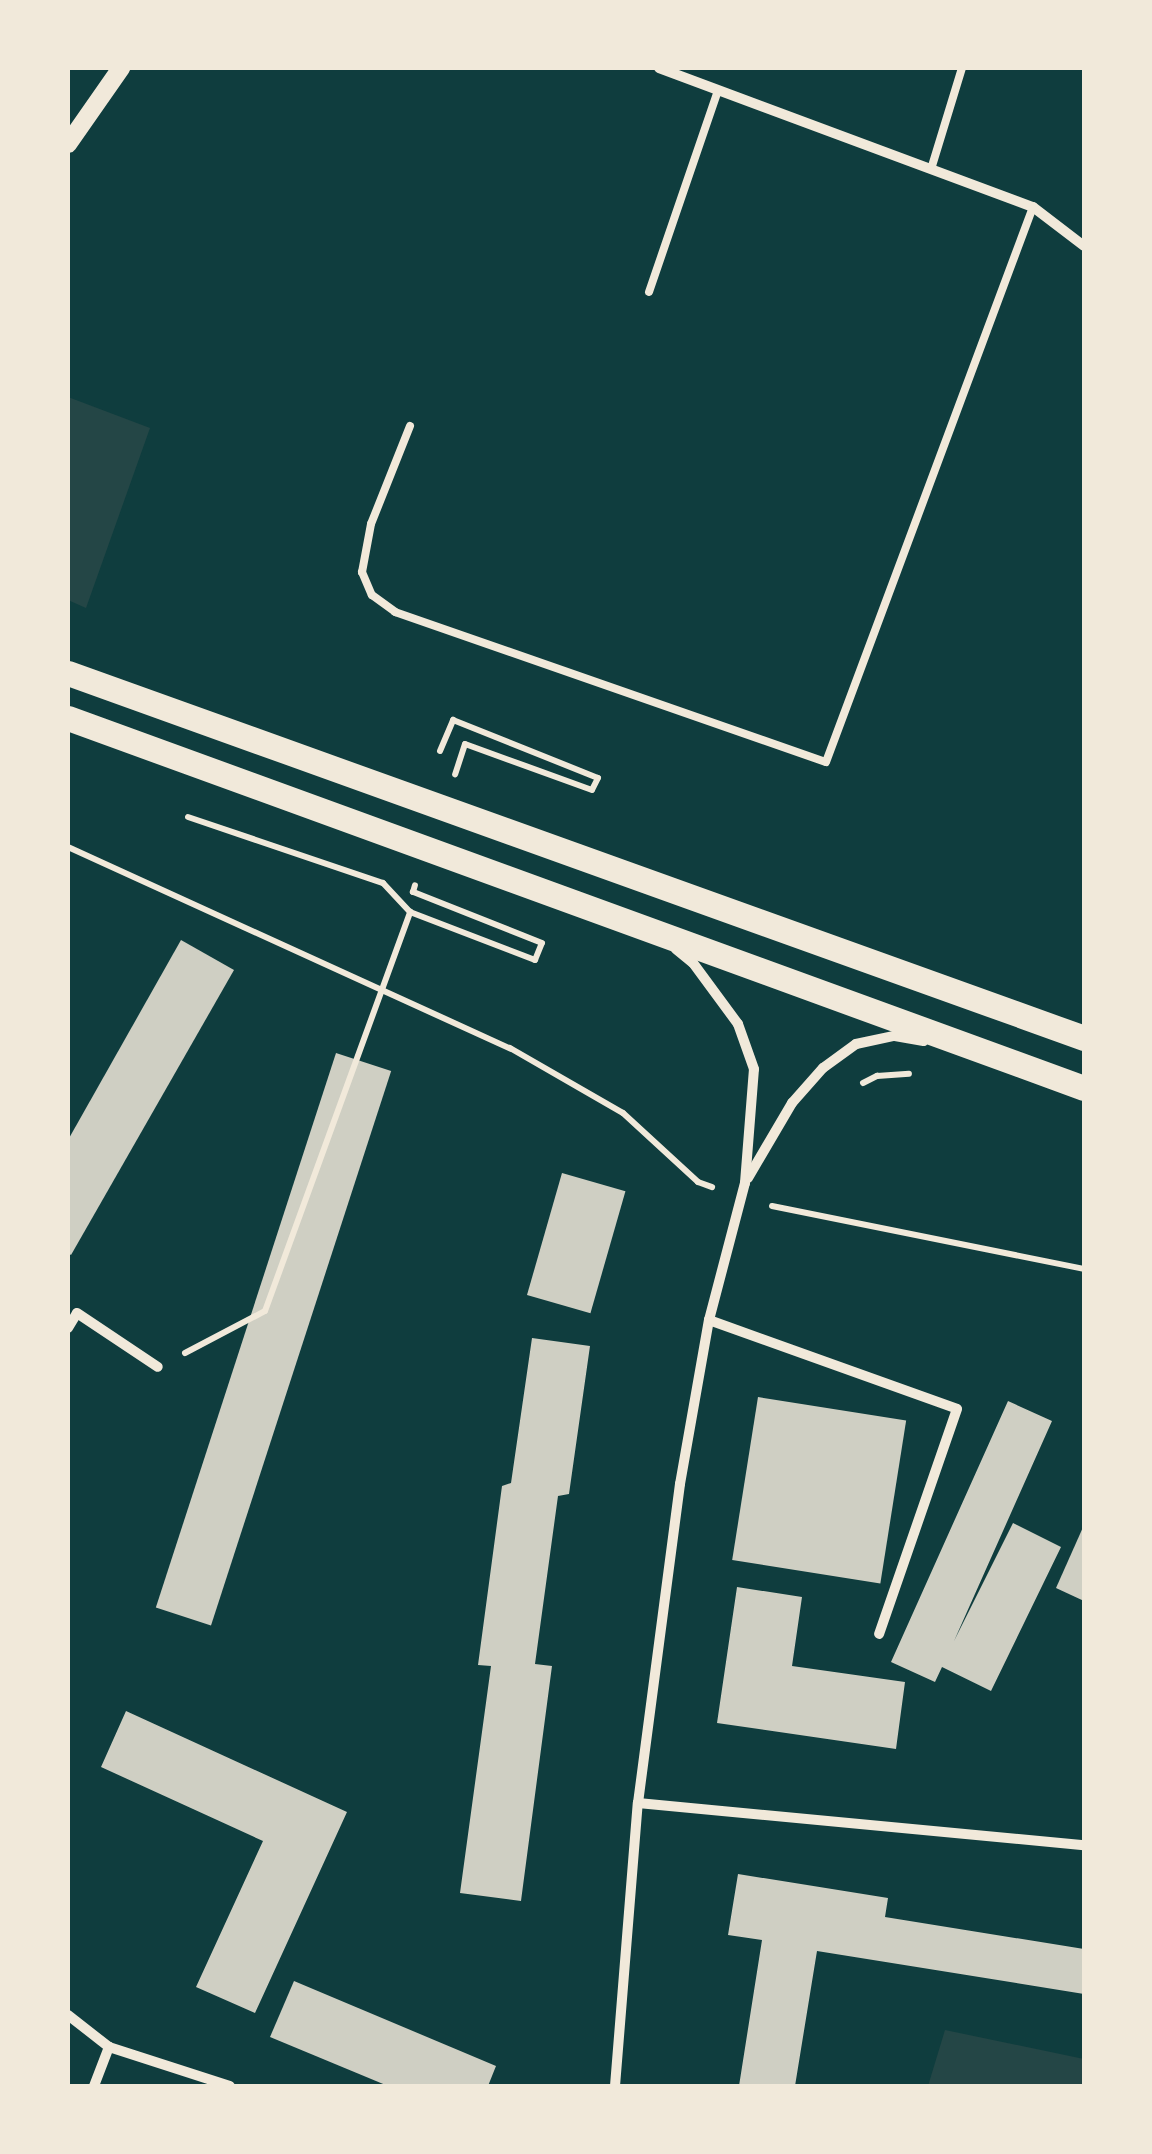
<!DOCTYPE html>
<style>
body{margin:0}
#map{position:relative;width:1152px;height:2154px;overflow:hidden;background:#0f3d3e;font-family:Roboto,sans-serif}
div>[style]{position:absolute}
.green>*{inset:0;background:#244646}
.building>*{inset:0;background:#cfcfc3;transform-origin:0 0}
.path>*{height:6px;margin:-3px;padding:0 3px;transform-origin:3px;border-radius:3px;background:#f1e9da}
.service>*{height:8px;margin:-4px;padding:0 4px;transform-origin:4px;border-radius:4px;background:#f1e9da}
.minor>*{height:10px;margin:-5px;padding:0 5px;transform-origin:5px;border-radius:5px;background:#f1e9da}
.tertiary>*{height:18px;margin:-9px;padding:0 9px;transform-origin:9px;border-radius:9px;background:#f1e9da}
.primary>*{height:25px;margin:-12.5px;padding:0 12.5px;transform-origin:12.5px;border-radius:12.5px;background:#f1e9da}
span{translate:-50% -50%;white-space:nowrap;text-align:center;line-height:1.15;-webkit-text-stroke:9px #f1e9da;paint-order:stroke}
.frame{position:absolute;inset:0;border:70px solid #f1e9da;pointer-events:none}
</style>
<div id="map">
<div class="green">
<div style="clip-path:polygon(68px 397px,150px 428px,86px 608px,68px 600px)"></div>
<div style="clip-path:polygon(945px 2030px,1084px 2059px,1084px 2086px,928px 2086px)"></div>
</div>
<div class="building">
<div style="clip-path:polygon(181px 940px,234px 970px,71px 1255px,68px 1253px,68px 1140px)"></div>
<div style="left:336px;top:1053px;width:58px;height:583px;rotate:18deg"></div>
<div style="left:562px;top:1173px;width:66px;height:127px;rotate:16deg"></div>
<div style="clip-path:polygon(532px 1338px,590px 1346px,569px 1494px,558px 1496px,535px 1664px,552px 1666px,521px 1901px,460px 1893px,491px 1666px,478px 1665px,502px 1486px,511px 1483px)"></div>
<div style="left:758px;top:1397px;width:150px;height:165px;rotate:9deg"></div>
<div style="clip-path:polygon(1008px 1401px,1052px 1421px,954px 1641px,1013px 1523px,1061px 1547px,991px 1691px,942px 1667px,935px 1682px,891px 1662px)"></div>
<div style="clip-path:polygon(1084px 1525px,1084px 1601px,1056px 1588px)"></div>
<div style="clip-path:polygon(737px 1587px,802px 1597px,792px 1666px,905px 1682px,896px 1749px,717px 1723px)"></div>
<div style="clip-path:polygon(126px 1711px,347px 1812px,255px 2013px,196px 1987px,263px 1841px,101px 1767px)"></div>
<div style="clip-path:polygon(738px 1874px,888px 1898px,885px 1917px,1084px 1949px,1084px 1994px,817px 1951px,795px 2086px,739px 2086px,762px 1940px,728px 1935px)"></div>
<div style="clip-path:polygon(294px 1981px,496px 2066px,488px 2086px,388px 2086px,270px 2037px)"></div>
</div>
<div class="path">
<div style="left:440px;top:751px;width:34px;rotate:-67deg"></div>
<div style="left:453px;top:720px;width:156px;rotate:21.8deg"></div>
<div style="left:598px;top:778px;width:13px;rotate:117deg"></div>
<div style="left:592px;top:790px;width:135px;rotate:-160.1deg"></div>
<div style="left:465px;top:744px;width:32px;rotate:108deg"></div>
<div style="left:188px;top:817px;width:206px;rotate:18.7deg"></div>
<div style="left:383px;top:883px;width:40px;rotate:47deg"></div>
<div style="left:68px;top:847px;width:486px;rotate:24.5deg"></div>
<div style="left:510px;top:1048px;width:130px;rotate:29.9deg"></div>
<div style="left:623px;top:1113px;width:102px;rotate:42.6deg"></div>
<div style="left:698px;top:1182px;width:15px;rotate:20deg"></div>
<div style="left:863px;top:1083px;width:16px;rotate:-27deg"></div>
<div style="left:877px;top:1076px;width:32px;rotate:-4deg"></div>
<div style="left:772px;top:1206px;width:318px;rotate:11.4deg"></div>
<div style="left:185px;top:1353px;width:90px;rotate:-27.7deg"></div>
<div style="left:265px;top:1311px;width:425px;rotate:-70deg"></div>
<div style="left:410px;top:912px;width:134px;rotate:21deg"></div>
<div style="left:535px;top:960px;width:18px;rotate:-68deg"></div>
<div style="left:542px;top:943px;width:139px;rotate:-158.4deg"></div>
<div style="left:413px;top:892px;width:7px;rotate:-74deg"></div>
</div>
<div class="service">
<div style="left:932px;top:166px;width:102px;rotate:-73deg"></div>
<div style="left:649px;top:292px;width:213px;rotate:-71.1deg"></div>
<div style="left:410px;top:426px;width:105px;rotate:111.7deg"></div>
<div style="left:371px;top:524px;width:49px;rotate:100.6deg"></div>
<div style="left:362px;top:572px;width:25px;rotate:67deg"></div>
<div style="left:372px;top:595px;width:29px;rotate:36deg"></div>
<div style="left:395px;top:612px;width:456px;rotate:19.2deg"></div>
<div style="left:826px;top:762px;width:592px;rotate:-69.55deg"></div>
</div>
<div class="minor">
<div style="left:659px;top:68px;width:399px;rotate:20.4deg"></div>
<div style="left:1033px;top:207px;width:64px;rotate:37.4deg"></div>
<div style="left:748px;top:1178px;width:87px;rotate:-59.6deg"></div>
<div style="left:792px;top:1103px;width:47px;rotate:-48.5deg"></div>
<div style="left:823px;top:1068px;width:41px;rotate:-36deg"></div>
<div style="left:856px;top:1044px;width:40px;rotate:-12deg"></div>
<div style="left:895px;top:1036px;width:29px;rotate:10deg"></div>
<div style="left:709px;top:1320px;width:263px;rotate:19.7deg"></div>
<div style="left:957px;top:1409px;width:238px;rotate:109.1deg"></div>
<div style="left:68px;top:1328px;width:17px;rotate:-59deg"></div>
<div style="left:77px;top:1313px;width:97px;rotate:33.7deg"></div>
<div style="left:638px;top:1803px;width:448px;rotate:5.4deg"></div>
<div style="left:68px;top:2015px;width:52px;rotate:38deg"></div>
<div style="left:109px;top:2047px;width:127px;rotate:17.9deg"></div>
<div style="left:94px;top:2086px;width:42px;rotate:-69deg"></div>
<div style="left:615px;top:2086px;width:284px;rotate:-85.4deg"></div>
<div style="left:638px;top:1803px;width:322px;rotate:-82.5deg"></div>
<div style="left:680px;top:1484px;width:167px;rotate:-80deg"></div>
<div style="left:709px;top:1320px;width:142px;rotate:-75.3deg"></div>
<div style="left:745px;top:1183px;width:114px;rotate:-85.5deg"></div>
<div style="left:754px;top:1069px;width:48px;rotate:-109.6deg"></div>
<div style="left:738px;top:1024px;width:76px;rotate:-126.4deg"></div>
<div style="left:693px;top:963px;width:22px;rotate:-141deg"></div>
</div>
<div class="tertiary">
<div style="left:68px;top:144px;width:93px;rotate:-55.1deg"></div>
</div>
<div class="primary">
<div style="left:68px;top:673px;width:1080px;rotate:19.76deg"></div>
<div style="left:68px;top:718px;width:1081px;rotate:20.01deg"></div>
</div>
<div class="frame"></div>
</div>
